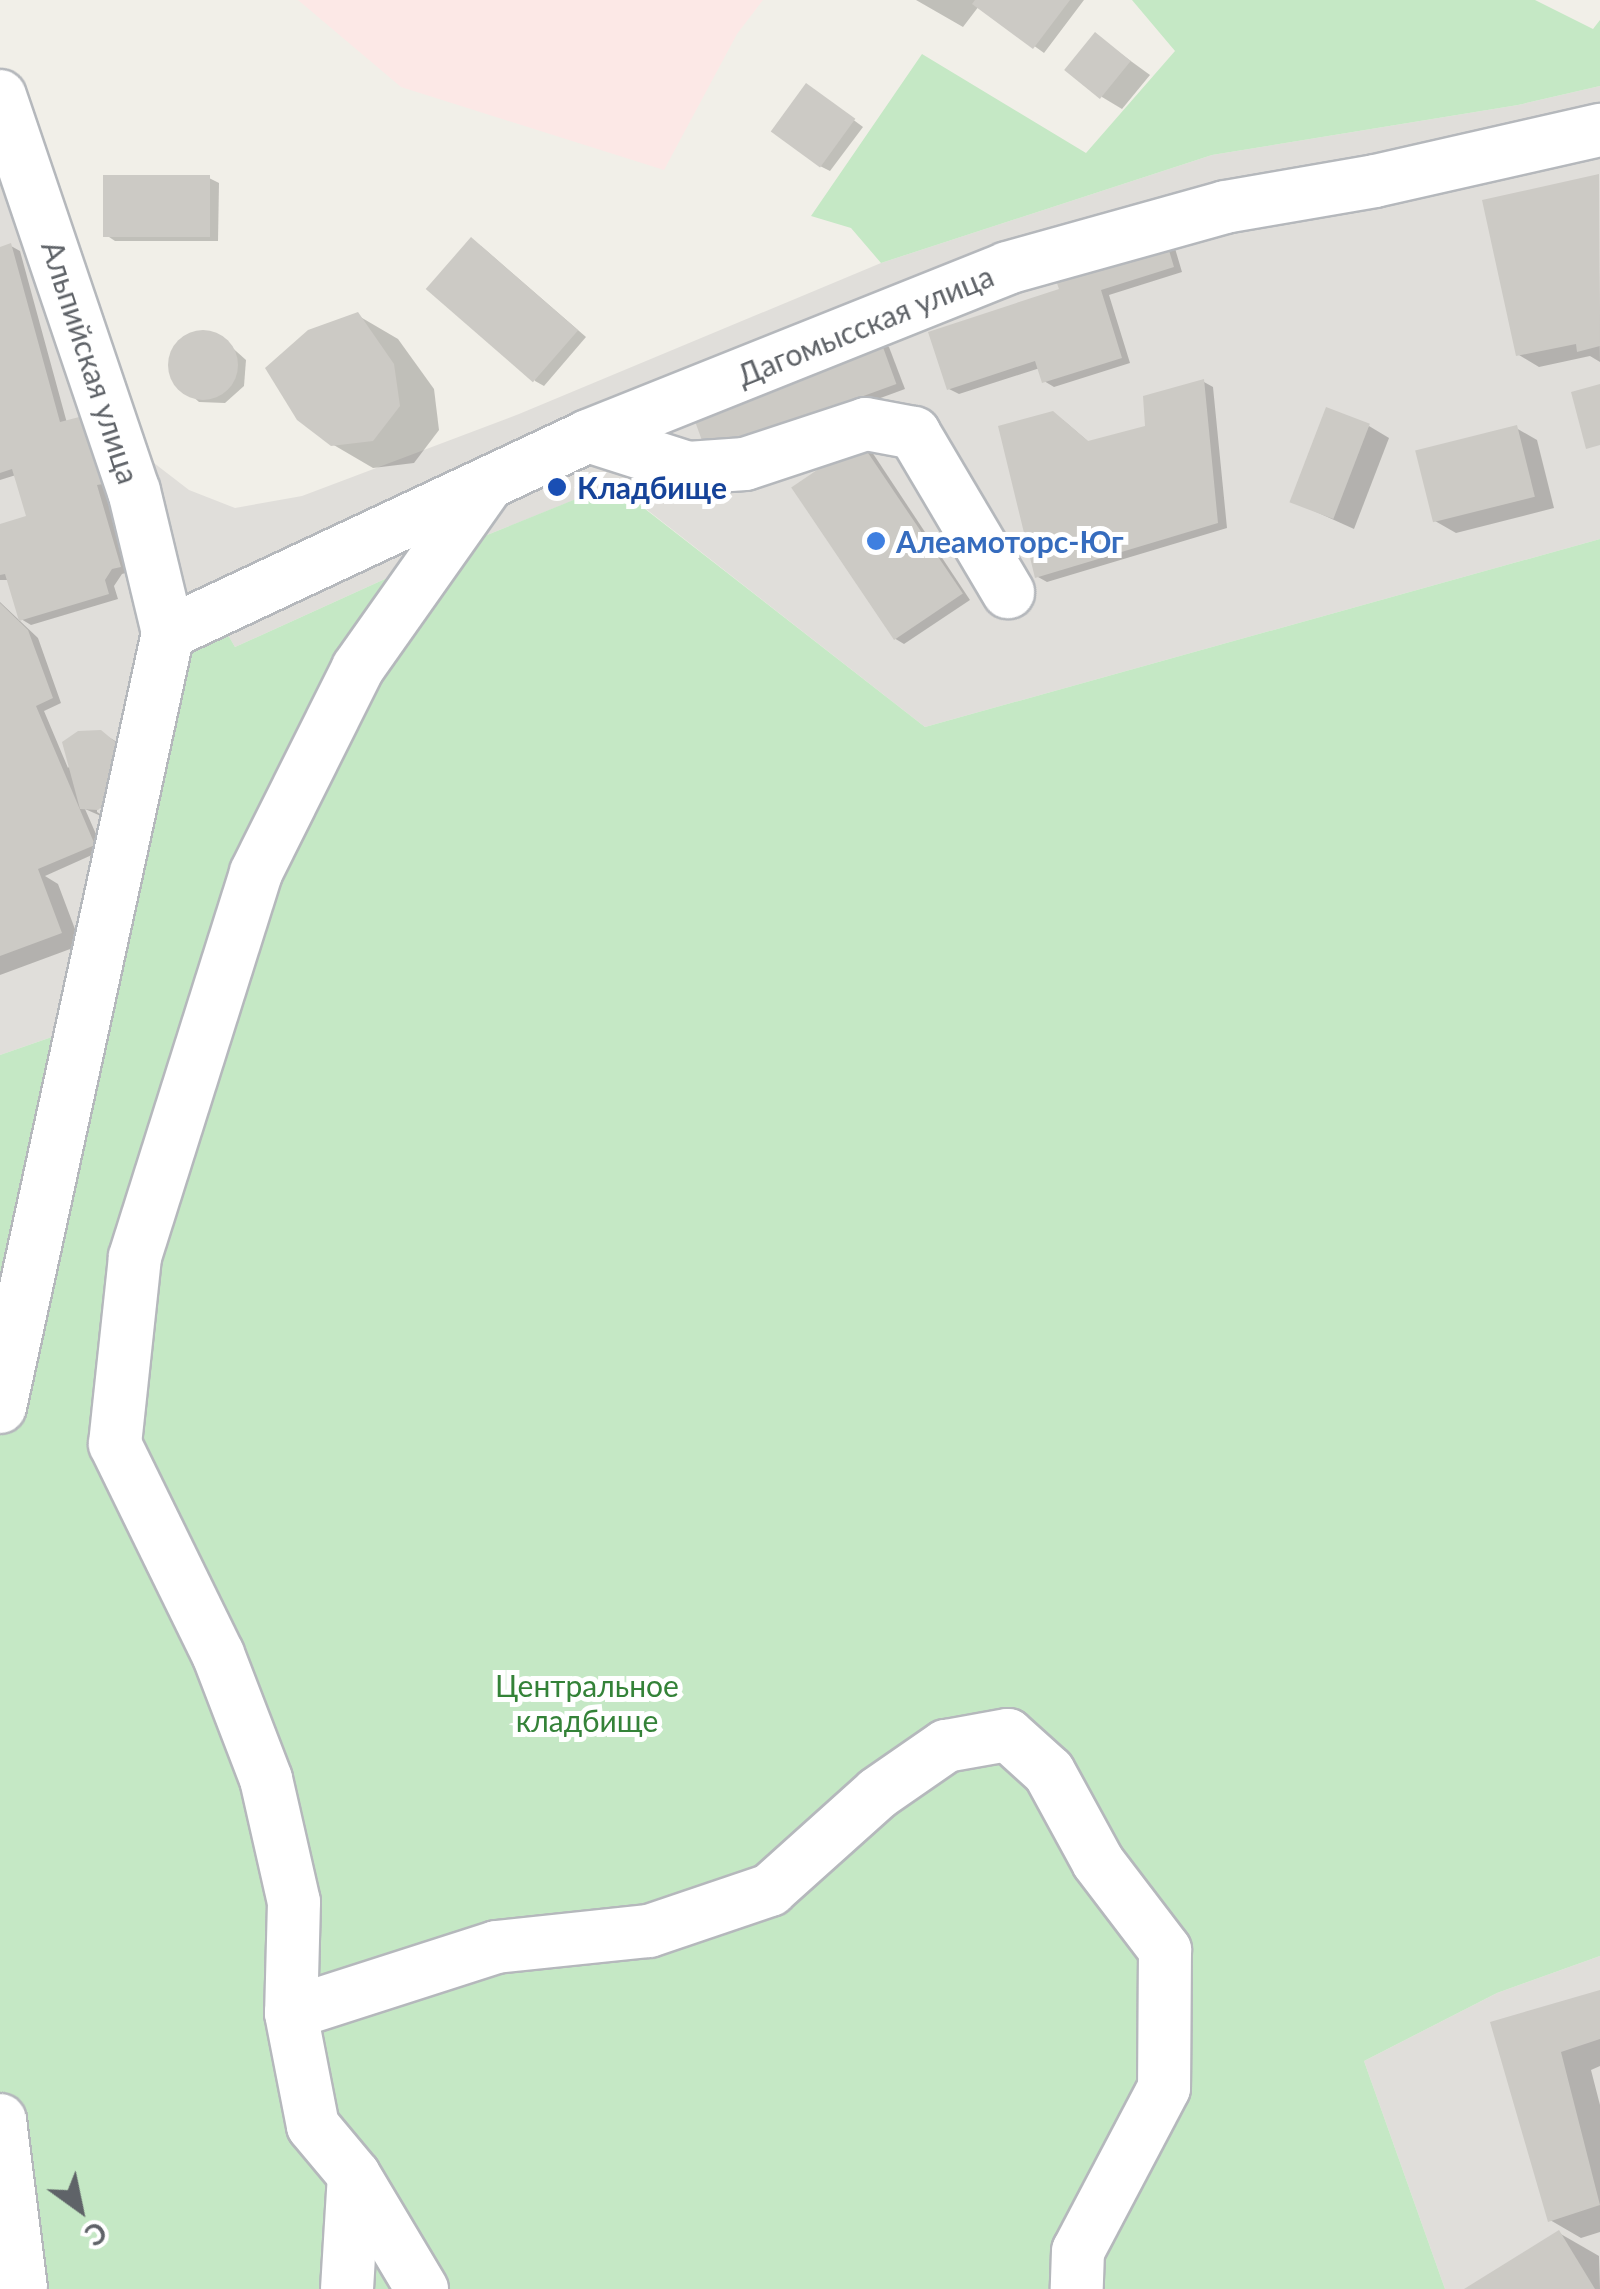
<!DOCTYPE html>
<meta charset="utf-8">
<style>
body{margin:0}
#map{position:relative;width:1600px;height:2289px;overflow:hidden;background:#f1efe8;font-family:Lato,sans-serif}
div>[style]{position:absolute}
.industrial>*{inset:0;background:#e0deda}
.medical>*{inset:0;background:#fce8e6}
.green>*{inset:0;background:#c5e8c5}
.shadow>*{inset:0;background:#0003}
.building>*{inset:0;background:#cccac5;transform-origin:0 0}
.round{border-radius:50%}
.roads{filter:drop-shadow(2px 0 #b5b8bc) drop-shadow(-2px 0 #b5b8bc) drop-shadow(0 2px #b5b8bc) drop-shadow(0 -2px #b5b8bc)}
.minor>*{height:52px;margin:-26px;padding:0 26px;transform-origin:26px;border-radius:26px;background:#fff}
.dots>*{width:28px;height:28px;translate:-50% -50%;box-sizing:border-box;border:5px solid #fff;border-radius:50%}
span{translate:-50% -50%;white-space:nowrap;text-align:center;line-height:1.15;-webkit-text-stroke:10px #fff;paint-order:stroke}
.street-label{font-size:30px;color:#5f6368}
.transit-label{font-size:30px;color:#164399;font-weight:700}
.left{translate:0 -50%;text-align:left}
.shop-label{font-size:30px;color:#366cbe;font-weight:700}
.park-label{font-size:30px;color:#348238}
.north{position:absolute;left:30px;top:2159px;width:100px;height:100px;-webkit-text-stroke:8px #fff;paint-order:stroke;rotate:147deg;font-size:28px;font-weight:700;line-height:40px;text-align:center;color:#5f6368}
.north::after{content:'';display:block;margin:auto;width:35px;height:45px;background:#5f6368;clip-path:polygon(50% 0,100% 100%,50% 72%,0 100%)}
</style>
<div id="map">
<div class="industrial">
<div style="clip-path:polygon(0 80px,128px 443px,189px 490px,235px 508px,302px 496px,519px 414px,881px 263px,1212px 155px,1518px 105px,1600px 86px,1600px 539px,925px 727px,614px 484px,440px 554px,235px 647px,203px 595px,72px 1030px,0 1055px)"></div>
<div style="clip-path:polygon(1600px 1956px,1600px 2289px,1445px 2289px,1364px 2061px,1497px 1993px)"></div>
</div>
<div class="medical">
<div style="clip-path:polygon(298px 0,763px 0,737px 34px,664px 170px,401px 87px)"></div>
</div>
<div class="green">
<div style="clip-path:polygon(1132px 0,1535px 0,1593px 29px,1600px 20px,1600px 86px,1518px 105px,1212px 155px,881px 263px,851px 228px,811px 216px,922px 54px,1086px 153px,1175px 51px)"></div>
<div style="clip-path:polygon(613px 484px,925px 727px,1600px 539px,1600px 1956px,1497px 1993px,1364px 2061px,1445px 2289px,0 2289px,0 1055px,72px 1030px,203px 593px,235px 647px,440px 554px)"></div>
</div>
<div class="shadow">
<div style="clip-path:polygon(916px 0,1084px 0,1044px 53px,979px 6px,963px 27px)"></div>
<div style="clip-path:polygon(1095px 35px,1150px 75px,1122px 109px,1102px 97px)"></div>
<div style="clip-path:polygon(816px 92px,863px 127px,830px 171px,820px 166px)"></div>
<div style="clip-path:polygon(1598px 176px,1600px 362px,1590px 356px,1539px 367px,1519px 355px)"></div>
<div style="clip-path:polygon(209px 178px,219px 183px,218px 241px,115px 241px,106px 235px)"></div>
<div style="clip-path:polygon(1174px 245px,1182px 272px,1109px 295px,1130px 363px,1054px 387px,1044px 381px,1040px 368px,959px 394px,949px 389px,1062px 291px)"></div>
<div style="clip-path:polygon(11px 246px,20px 251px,67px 423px,83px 418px,112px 488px,105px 490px,129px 572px,122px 574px,114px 586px,118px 599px,31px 625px,21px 619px,9px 580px,0 580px,0 526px,29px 518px,16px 475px,0 480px,0 249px)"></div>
<div style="clip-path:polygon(481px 246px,586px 337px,544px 386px,535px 381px)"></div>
<div style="clip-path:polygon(357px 315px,398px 339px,434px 389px,439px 430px,414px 463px,373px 468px,332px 444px)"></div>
<div style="clip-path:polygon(191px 333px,217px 334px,246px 360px,244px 386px,225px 403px,199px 402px,171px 377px,172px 350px)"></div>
<div style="clip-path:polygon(880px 342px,889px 347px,905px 389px,720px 457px)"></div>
<div style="clip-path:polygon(1204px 382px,1213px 387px,1227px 528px,1047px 582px,1038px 577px,1063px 420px,1090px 443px,1148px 428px)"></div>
<div style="clip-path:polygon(1369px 426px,1389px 438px,1354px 529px,1292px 501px)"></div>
<div style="clip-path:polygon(1516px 428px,1537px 440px,1554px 508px,1456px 533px,1435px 521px)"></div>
<div style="clip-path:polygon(870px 449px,970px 600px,904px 644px,894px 638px,794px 487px)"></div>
<div style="clip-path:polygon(0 602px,38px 638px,61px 703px,44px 711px,68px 768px,100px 732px,122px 745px,120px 820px,97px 806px,97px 812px,110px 820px,85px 809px,103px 850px,45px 876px,58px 884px,81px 945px,0 975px)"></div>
<div style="clip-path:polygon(1600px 1993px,1600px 2066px,1591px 2070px,1600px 2105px,1600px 2232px,1581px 2238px,1550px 2220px,1493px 2024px)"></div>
<div style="clip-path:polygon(1559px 2233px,1599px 2256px,1600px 2289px,1470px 2289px)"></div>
</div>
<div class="building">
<div style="clip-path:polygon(975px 0,1070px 0,1033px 49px,972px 4px)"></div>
<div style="left:1095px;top:32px;width:46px;height:49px;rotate:39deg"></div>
<div style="left:806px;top:83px;width:61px;height:60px;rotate:36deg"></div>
<div style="clip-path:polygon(1599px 174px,1600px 346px,1577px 352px,1576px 344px,1516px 356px,1482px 200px)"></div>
<div style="left:103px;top:175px;width:107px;height:62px"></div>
<div style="left:471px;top:237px;width:142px;height:69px;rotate:41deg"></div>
<div style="clip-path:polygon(1165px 237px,1174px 267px,1101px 290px,1122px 358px,1042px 383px,1035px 361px,947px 390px,928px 332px,1059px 289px,1053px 272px)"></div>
<div style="clip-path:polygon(11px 243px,60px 422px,83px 416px,103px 484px,97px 485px,121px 567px,112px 569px,105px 580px,109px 594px,19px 621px,5px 574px,0 575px,0 524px,26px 516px,12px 469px,0 473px,0 247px)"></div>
<div style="clip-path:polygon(358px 312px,394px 364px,400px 406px,373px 441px,331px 446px,297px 420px,265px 368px,308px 330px)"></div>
<div class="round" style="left:168px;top:330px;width:70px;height:70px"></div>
<div style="left:880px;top:339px;width:48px;height:202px;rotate:70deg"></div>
<div style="clip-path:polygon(1204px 379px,1218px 523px,1035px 578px,998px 426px,1053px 411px,1088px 441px,1145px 426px,1143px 396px)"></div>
<div style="clip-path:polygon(1600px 384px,1600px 445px,1586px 449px,1571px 392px)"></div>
<div style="left:1326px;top:407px;width:47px;height:102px;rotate:21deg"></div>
<div style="left:1517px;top:425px;width:74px;height:105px;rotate:76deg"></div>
<div style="left:860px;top:441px;width:184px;height:83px;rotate:56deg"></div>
<div style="clip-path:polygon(0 603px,28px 630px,53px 698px,36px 706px,95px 845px,38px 869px,62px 933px,0 956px)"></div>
<div style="clip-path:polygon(101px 730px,119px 745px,113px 797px,98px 810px,80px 809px,62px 742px,78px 731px)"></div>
<div style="clip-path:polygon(1600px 1990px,1600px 2039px,1561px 2052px,1600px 2205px,1548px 2222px,1490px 2022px)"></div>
<div style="clip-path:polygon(1559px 2230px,1595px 2289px,1464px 2289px)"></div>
</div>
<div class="roads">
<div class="minor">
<div style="left:0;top:96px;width:417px;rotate:71.3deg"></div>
<div style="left:134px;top:491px;width:146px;rotate:76.5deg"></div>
<div style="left:168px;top:633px;width:792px;rotate:102.25deg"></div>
<div style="left:588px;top:436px;width:105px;rotate:17.7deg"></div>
<div style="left:688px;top:468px;width:57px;rotate:-4deg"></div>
<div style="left:745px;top:464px;width:127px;rotate:-18.3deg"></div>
<div style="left:866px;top:424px;width:49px;rotate:10.6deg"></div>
<div style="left:914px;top:433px;width:185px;rotate:59.4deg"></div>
<div style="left:487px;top:485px;width:224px;rotate:125.2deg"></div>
<div style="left:358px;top:668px;width:229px;rotate:116.5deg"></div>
<div style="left:256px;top:873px;width:403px;rotate:107.5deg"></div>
<div style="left:135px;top:1257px;width:188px;rotate:96.1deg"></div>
<div style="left:115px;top:1444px;width:234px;rotate:63.9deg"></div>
<div style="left:218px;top:1654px;width:134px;rotate:69deg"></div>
<div style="left:266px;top:1779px;width:126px;rotate:77.2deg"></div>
<div style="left:294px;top:1902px;width:111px;rotate:91.5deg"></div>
<div style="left:291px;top:2013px;width:215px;rotate:-17.8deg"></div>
<div style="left:496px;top:1947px;width:154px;rotate:-6deg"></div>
<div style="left:649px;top:1931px;width:128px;rotate:-18.7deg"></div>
<div style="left:770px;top:1890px;width:145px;rotate:-41.9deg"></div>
<div style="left:878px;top:1793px;width:83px;rotate:-34.7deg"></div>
<div style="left:946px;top:1746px;width:63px;rotate:-10.1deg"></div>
<div style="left:1008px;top:1735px;width:55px;rotate:42.1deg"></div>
<div style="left:1049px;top:1772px;width:102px;rotate:61.4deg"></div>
<div style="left:1098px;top:1862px;width:111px;rotate:52.7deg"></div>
<div style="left:1165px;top:1950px;width:138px;rotate:90.4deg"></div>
<div style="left:1164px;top:2088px;width:184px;rotate:117.8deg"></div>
<div style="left:1078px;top:2251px;width:38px;rotate:92deg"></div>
<div style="left:168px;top:633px;width:464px;rotate:-25.1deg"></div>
<div style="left:588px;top:436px;width:451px;rotate:-21.8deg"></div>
<div style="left:1007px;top:268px;width:226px;rotate:-15.6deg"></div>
<div style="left:1225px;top:207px;width:152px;rotate:-9.8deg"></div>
<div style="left:1375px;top:181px;width:231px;rotate:-12.8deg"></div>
<div style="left:291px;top:2013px;width:115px;rotate:79deg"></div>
<div style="left:313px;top:2126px;width:64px;rotate:50.1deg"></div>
<div style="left:354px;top:2175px;width:133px;rotate:59.2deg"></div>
<div style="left:0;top:2120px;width:170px;rotate:82.9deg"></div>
<div style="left:347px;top:2289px;width:114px;rotate:-86.5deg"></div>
</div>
</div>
<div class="dots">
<div style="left:557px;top:487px;background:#1a4fb4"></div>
<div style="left:876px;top:541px;background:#3f7fe0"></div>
</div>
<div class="street-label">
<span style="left:865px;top:325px;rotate:-22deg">Дагомысская улица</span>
<span style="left:91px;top:362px;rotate:72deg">Альпийская улица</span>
</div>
<div class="transit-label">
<span class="left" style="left:577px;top:487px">Кладбище</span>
</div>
<div class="shop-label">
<span class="left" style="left:896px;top:541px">Алеамоторс-Юг</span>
</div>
<div class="park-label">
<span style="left:587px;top:1702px">Центральное<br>кладбище</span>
</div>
<div class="north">С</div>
</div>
